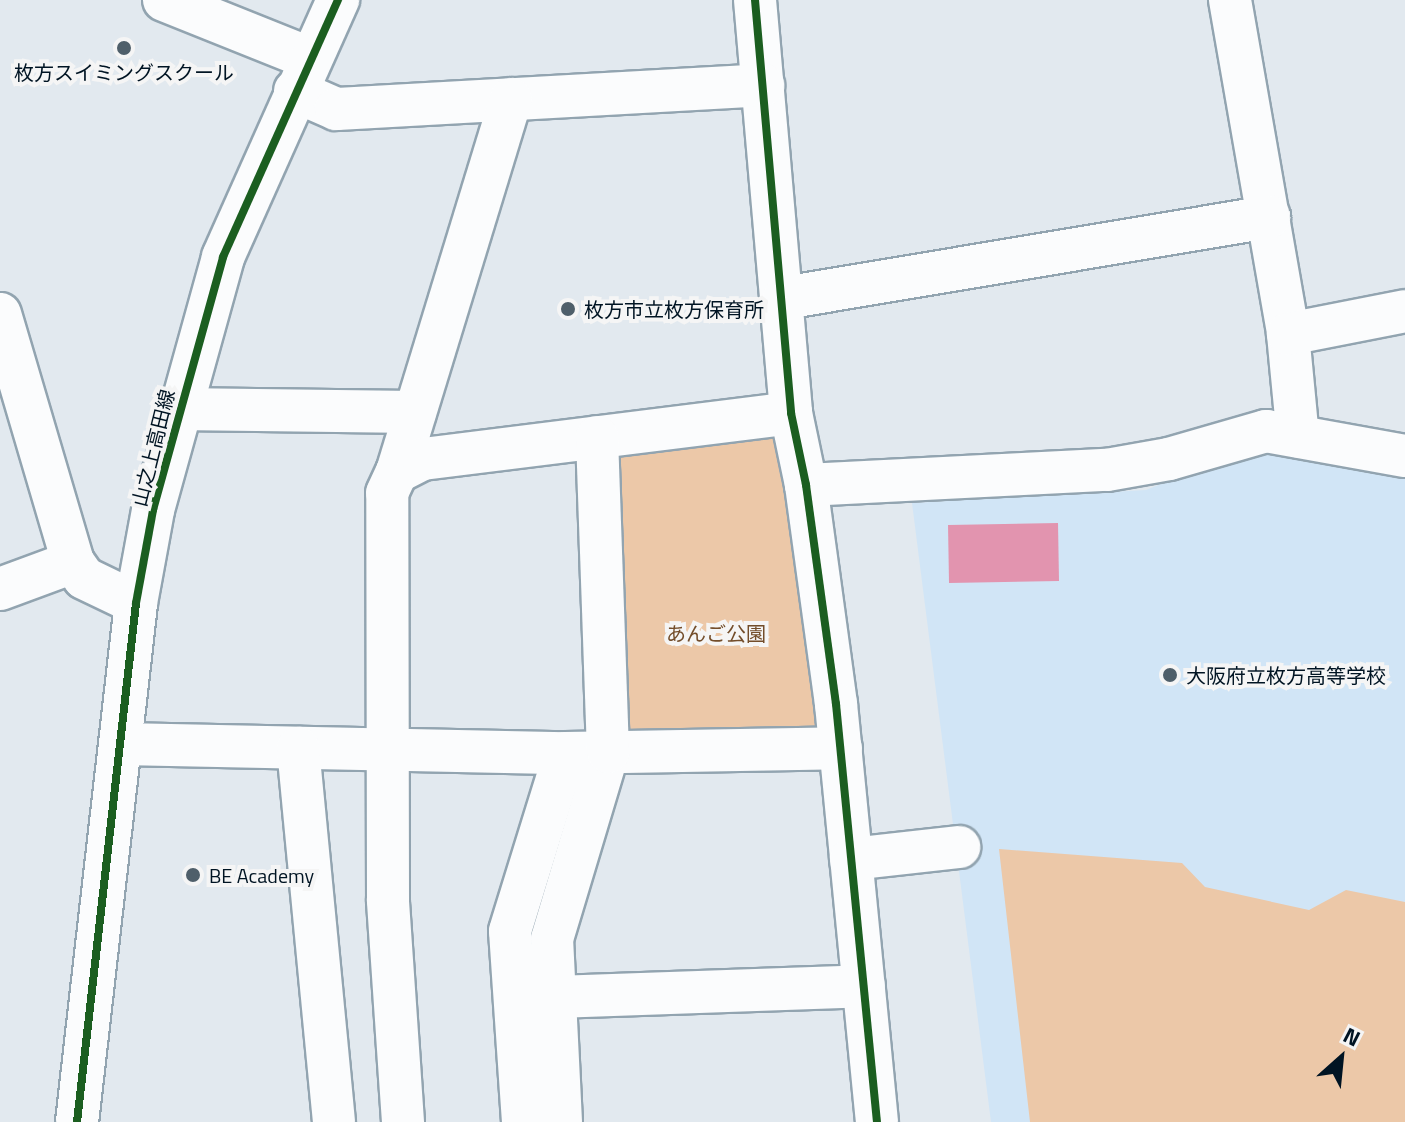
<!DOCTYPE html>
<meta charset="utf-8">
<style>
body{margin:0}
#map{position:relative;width:1405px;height:1122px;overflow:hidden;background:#e2e9ef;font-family:"Titillium Web","Noto Sans JP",sans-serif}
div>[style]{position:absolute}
.built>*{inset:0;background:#d1e5f6}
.green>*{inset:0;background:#ecc8a8}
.water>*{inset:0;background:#e294af;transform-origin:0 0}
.roads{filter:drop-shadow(2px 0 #92a4b0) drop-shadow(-2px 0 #92a4b0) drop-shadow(0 2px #92a4b0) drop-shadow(0 -2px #92a4b0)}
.minor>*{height:42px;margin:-21px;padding:0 21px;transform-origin:21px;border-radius:21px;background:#fbfcfd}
.cycleway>*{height:8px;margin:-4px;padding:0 4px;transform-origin:4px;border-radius:4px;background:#1b5e20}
.dots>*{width:22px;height:22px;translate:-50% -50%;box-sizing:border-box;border:4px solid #f5f5f5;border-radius:50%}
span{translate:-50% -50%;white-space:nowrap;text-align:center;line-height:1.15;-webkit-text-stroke:8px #f5f5f5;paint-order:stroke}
.poi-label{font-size:20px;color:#001423}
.left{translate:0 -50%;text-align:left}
.street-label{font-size:20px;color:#001423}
.park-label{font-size:20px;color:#734d2a}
.north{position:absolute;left:1301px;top:1018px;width:80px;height:80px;-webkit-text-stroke:6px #f5f5f5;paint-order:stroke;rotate:27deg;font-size:22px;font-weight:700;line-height:32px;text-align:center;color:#001423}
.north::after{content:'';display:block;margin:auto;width:28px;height:36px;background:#001423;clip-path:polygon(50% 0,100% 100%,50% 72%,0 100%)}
</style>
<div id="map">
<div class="built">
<div style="clip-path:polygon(1265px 442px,1405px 468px,1405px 1122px,991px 1122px,912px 503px,1146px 490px)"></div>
</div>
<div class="green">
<div style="clip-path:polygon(781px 426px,826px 734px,625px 732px,616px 449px)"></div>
<div style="clip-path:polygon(999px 849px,1182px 863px,1205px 887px,1309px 910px,1346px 890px,1405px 902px,1405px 1122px,1030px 1122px)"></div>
</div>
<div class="water">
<div style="left:1058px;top:523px;width:58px;height:110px;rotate:89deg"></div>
</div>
<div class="roads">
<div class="minor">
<div style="left:164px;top:0;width:156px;rotate:21.8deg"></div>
<div style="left:755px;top:0;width:415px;rotate:85deg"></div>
<div style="left:791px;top:413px;width:74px;rotate:78.2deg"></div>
<div style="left:806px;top:485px;width:221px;rotate:82.2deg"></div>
<div style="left:836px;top:704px;width:420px;rotate:84.4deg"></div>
<div style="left:1230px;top:0;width:339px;rotate:80.1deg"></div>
<div style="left:1288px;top:334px;width:103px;rotate:84.5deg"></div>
<div style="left:295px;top:91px;width:45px;rotate:23.7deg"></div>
<div style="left:336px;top:109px;width:428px;rotate:-3.2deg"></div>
<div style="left:784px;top:298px;width:492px;rotate:-9.5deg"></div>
<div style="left:0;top:314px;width:259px;rotate:73.6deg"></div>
<div style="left:73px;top:562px;width:19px;rotate:55deg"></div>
<div style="left:84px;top:578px;width:58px;rotate:25.7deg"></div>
<div style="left:1288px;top:334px;width:119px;rotate:-11.1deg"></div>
<div style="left:178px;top:409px;width:237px;rotate:0.7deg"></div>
<div style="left:397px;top:472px;width:390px;rotate:-73deg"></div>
<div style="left:806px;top:485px;width:301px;rotate:-2.9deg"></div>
<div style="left:1107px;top:470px;width:63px;rotate:-10.1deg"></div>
<div style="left:1169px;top:459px;width:101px;rotate:-16.1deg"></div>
<div style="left:1266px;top:431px;width:141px;rotate:10.2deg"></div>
<div style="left:0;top:589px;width:78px;rotate:-20.3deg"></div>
<div style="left:122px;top:744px;width:443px;rotate:1.2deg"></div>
<div style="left:565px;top:753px;width:276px;rotate:-1deg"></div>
<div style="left:298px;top:748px;width:376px;rotate:84.5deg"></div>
<div style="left:851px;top:859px;width:109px;rotate:-6.3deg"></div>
<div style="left:555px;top:997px;width:309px;rotate:-2deg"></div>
<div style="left:77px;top:1122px;width:522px;rotate:-83.51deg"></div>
<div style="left:136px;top:603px;width:95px;rotate:-79.6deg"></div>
<div style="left:153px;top:510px;width:263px;rotate:-74.5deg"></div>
<div style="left:223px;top:257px;width:282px;rotate:-65.9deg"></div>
<div style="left:403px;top:1122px;width:223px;rotate:-93.9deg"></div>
<div style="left:388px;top:900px;width:407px;rotate:-90.1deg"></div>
<div style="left:387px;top:493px;width:23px;rotate:-65deg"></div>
<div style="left:397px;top:472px;width:29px;rotate:-27deg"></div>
<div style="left:423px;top:459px;width:371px;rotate:-7.1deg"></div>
<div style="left:523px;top:1122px;width:191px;rotate:-93.9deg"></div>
<div style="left:510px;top:931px;width:186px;rotate:-72.8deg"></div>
<div style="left:561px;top:1122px;width:183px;rotate:-92.8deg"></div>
<div style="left:552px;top:939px;width:195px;rotate:-73.3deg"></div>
<div style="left:608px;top:752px;width:315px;rotate:-92deg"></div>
</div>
</div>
<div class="cycleway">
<div style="left:755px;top:0;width:415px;rotate:85deg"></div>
<div style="left:791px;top:413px;width:74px;rotate:78.2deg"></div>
<div style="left:806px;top:485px;width:221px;rotate:82.2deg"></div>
<div style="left:836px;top:704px;width:420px;rotate:84.4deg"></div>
<div style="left:77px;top:1122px;width:522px;rotate:-83.51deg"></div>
<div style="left:136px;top:603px;width:95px;rotate:-79.6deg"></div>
<div style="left:153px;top:510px;width:263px;rotate:-74.5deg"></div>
<div style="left:223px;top:257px;width:282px;rotate:-65.9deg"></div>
</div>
<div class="dots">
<div style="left:124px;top:48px;background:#4f5f6a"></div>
<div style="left:568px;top:309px;background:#4f5f6a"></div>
<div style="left:1170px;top:675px;background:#4f5f6a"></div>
<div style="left:193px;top:875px;background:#4f5f6a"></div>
</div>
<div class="poi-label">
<span style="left:124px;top:72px">枚方スイミングスクール</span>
<span class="left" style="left:584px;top:309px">枚方市立枚方保育所</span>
<span class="left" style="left:1186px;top:675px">大阪府立枚方高等学校</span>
<span class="left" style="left:209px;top:875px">BE Academy</span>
</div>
<div class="street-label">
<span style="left:153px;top:448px;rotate:-76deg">山之上高田線</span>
</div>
<div class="park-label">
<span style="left:716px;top:633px">あんご公園</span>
</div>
<div class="north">N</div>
</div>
